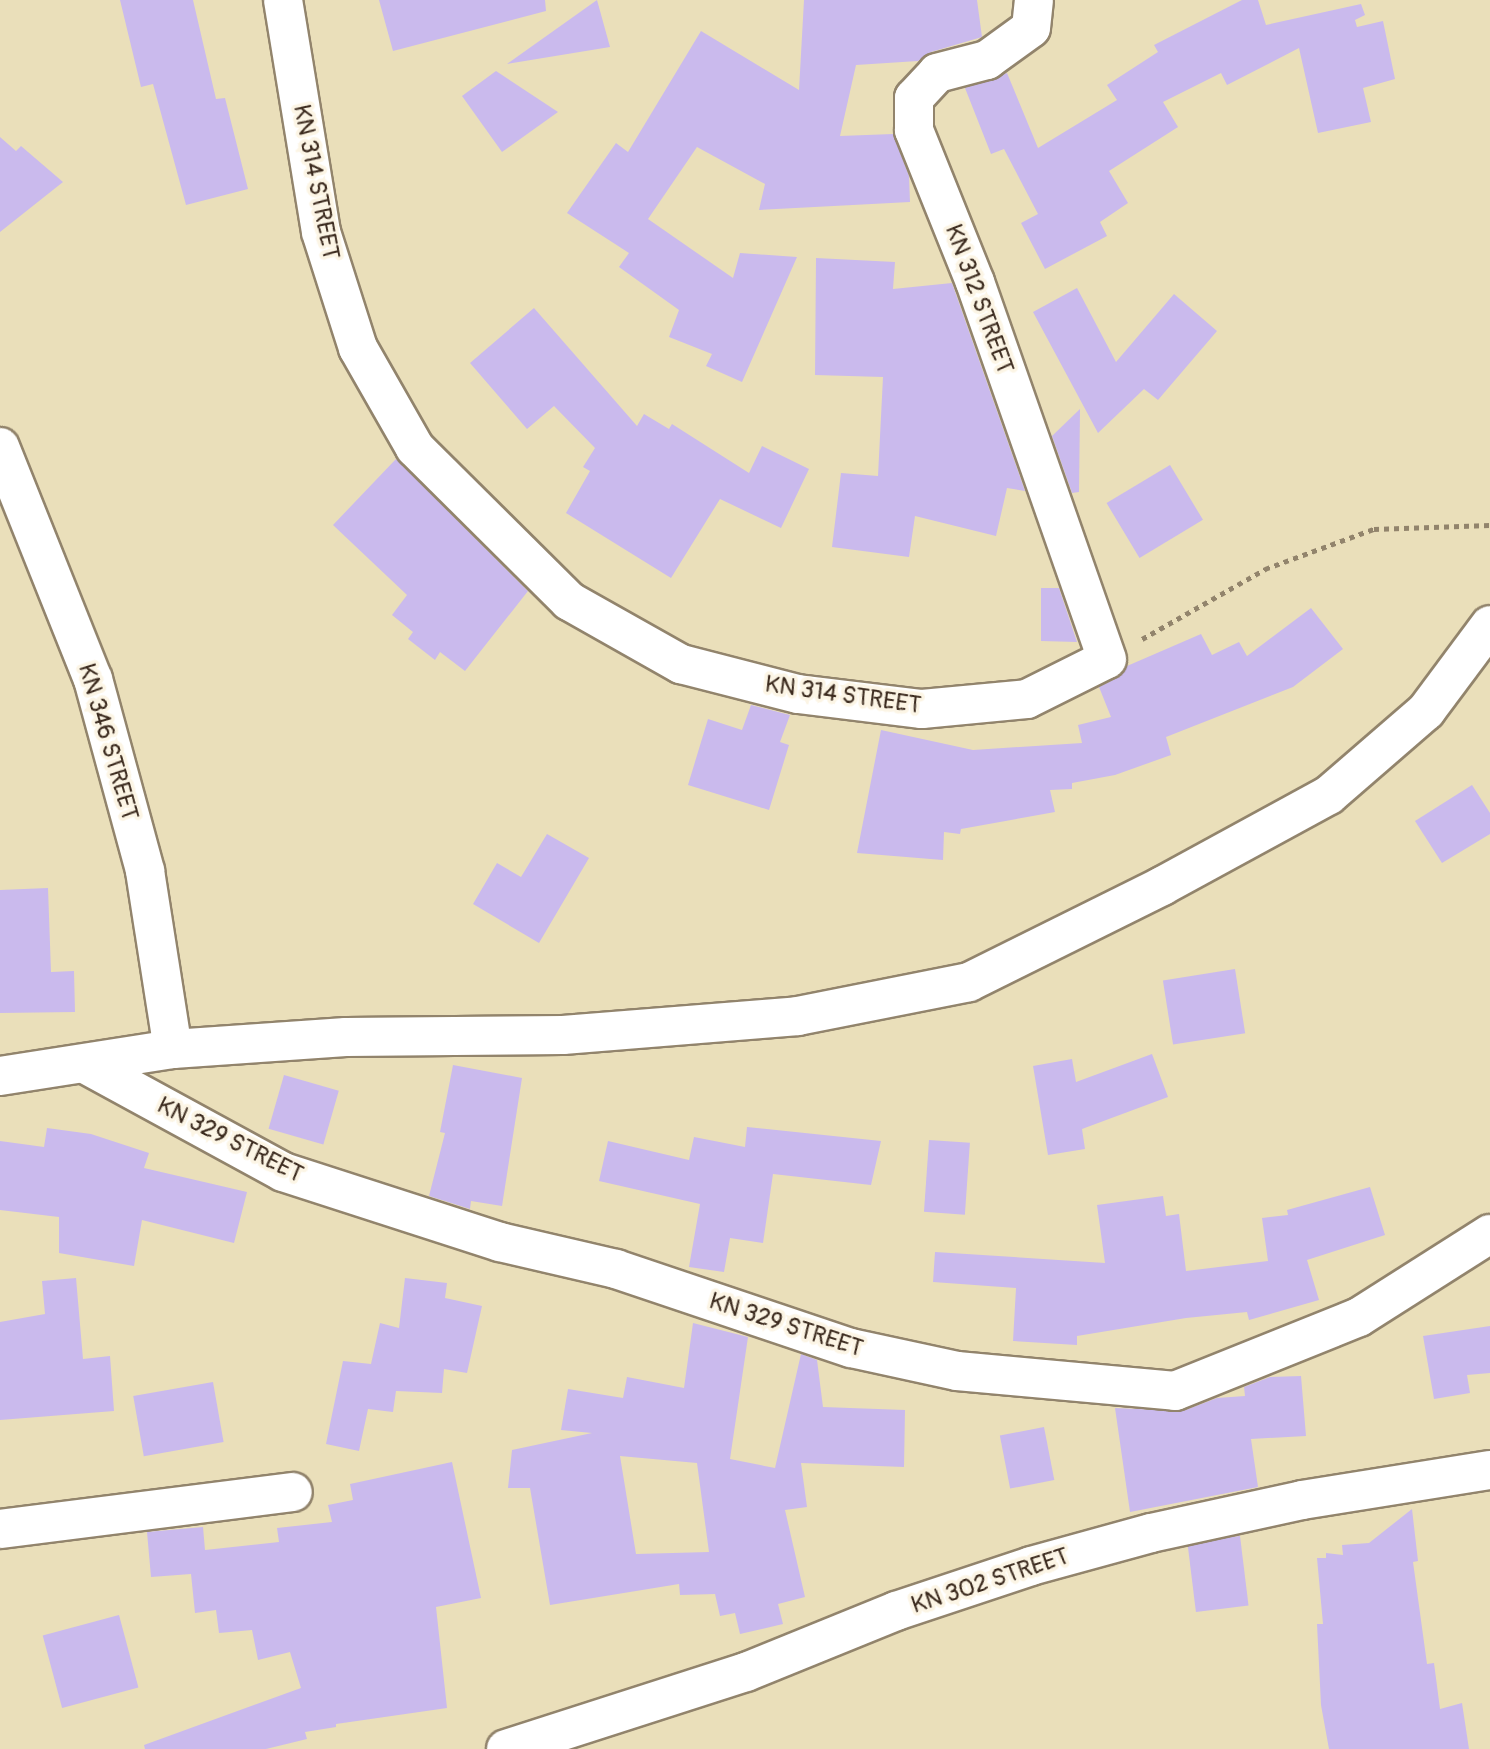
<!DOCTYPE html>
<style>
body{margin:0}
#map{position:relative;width:1490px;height:1749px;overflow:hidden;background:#eadfba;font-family:Pangolin,sans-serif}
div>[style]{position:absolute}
.building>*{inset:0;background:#cabaed;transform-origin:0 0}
.path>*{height:4.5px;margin-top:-2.25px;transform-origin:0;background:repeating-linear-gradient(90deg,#92846c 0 5px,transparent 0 10px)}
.roads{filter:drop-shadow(2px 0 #92846c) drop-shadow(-2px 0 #92846c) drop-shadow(0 2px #92846c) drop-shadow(0 -2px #92846c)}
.street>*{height:38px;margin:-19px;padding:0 19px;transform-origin:19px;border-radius:19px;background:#fff}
span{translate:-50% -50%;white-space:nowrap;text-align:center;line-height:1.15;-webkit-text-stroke:7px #fcf5e5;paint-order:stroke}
.street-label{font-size:24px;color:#3b2a1e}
</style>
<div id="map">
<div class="building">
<div style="clip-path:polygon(120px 0,193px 0,216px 99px,225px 98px,248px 189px,186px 205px,153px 84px,141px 87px)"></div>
<div style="clip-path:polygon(379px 0,545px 0,546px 11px,393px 51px)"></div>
<div style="clip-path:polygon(597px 0,610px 47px,507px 64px)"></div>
<div style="clip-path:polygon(804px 0,977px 0,982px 37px,931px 52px,918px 61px,856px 65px,840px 136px,893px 134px,909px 176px,910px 202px,759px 210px,765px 184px,697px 147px,648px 219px,733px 278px,740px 253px,797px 257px,742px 382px,706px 366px,712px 354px,669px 337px,679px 310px,619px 267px,629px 253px,567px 213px,616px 143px,628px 152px,701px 31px,799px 90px)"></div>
<div style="clip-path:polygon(1242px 0,1258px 0,1266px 25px,1361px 4px,1365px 15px,1355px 20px,1357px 27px,1383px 21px,1395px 79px,1363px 88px,1371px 122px,1318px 133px,1299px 48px,1227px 85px,1221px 73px,1163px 102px,1178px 127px,1109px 171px,1128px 203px,1100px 222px,1107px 236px,1045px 269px,1021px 223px,1038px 214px,1004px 149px,991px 154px,965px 88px,1007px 73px,1038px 148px,1117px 100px,1107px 85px,1158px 52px,1154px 45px)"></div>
<div style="clip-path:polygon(496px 71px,558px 112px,502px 152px,462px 96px)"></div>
<div style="clip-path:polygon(0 137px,16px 151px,21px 146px,63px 182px,0 232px)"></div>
<div style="clip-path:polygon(816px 258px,895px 262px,893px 289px,952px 283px,1025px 491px,1007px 488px,996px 536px,915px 516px,909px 557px,832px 547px,841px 473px,878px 476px,883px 377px,815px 375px)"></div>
<div style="clip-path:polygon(1077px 288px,1116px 362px,1174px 294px,1217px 331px,1158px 400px,1144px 389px,1098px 433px,1033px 312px)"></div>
<div style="clip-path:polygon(534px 308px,637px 426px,644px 414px,669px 429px,672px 424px,749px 473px,762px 446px,809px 469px,781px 528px,720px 499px,671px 578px,566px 513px,590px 471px,583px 467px,595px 448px,554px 406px,527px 429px,470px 363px)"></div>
<div style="clip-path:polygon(1080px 409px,1079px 492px,1072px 493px,1052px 436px)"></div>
<div style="clip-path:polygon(396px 459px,528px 591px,465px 671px,440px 652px,435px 660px,408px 639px,413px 632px,392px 615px,407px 595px,333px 525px)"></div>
<div style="left:1170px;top:465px;width:64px;height:74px;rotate:59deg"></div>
<div style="clip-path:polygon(1041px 588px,1059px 588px,1077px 642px,1041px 641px)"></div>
<div style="clip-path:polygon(1311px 608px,1343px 649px,1293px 687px,1166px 737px,1171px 755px,1115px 775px,1072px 783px,1072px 789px,1050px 790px,1055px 812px,961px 829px,960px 834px,944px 832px,943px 860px,857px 853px,881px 730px,973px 750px,1082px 743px,1078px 725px,1111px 717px,1099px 687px,1117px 678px,1127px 666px,1201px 634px,1212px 655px,1239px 642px,1247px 656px)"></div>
<div style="clip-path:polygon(751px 705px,790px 715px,780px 742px,789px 745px,769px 810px,688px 785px,708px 719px,742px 730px)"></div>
<div style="clip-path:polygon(1472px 785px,1490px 813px,1490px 834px,1442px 863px,1415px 821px)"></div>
<div style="clip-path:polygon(547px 834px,589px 858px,539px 943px,473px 904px,497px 863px,521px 877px)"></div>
<div style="clip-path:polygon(48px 888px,51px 972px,74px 971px,75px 1012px,0 1013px,0 890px)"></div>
<div style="left:1235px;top:969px;width:65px;height:73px;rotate:81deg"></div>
<div style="clip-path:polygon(1152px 1054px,1168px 1097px,1082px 1129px,1085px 1149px,1048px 1155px,1033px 1066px,1072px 1059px,1076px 1082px)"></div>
<div style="clip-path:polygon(453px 1065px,522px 1078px,502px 1206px,471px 1201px,470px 1209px,429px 1196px,445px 1133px,440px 1132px)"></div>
<div style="left:284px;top:1075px;width:57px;height:56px;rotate:16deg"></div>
<div style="clip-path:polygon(747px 1127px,881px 1141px,871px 1185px,773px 1174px,763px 1243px,730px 1238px,724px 1272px,689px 1267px,700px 1204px,599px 1181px,608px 1141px,689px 1160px,694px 1137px,745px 1147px)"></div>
<div style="clip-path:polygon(47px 1128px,91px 1134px,149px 1153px,144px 1168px,247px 1192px,234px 1243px,142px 1220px,134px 1266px,59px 1253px,59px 1217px,0 1210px,0 1141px,44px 1147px)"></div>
<div style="left:929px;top:1140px;width:41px;height:72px;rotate:4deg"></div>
<div style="clip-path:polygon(1370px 1187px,1385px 1235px,1307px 1260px,1319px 1300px,1249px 1320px,1247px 1312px,1186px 1318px,1077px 1336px,1077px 1345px,1013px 1341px,1016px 1288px,933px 1282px,935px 1252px,1105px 1263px,1097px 1205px,1163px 1196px,1166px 1216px,1179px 1214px,1186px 1271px,1268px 1261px,1262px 1218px,1288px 1215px,1287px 1210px)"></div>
<div style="clip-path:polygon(76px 1278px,83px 1359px,110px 1356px,114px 1411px,0 1420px,0 1322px,45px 1314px,42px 1281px)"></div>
<div style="clip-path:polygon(405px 1278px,447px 1283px,445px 1298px,482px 1306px,467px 1373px,444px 1369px,442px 1393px,396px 1391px,393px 1412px,368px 1409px,359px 1451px,326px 1444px,343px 1361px,371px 1364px,380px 1323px,399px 1328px)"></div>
<div style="clip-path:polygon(evenodd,693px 1323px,748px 1337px,730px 1459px,775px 1468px,801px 1354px,817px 1360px,823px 1407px,905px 1410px,904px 1467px,801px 1463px,807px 1507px,785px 1510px,805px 1597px,778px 1604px,783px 1624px,740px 1634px,735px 1613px,720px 1616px,715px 1594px,680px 1595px,679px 1584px,550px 1605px,530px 1488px,508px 1488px,512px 1450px,592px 1433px,561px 1430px,568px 1389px,623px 1398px,627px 1377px,684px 1388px,693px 1323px,620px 1456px,697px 1463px,709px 1552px,636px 1554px,620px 1456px)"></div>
<div style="clip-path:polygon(1490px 1326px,1490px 1373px,1467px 1375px,1470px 1393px,1434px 1399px,1423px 1336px)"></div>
<div style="clip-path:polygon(1301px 1376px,1306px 1436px,1251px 1439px,1258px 1487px,1130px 1512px,1115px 1408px,1183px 1411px,1217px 1398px,1245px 1396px,1244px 1387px,1270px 1377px)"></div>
<div style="left:213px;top:1382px;width:61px;height:81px;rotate:80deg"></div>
<div style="left:1044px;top:1427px;width:54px;height:45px;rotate:79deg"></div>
<div style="clip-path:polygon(452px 1462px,481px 1598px,436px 1607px,447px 1708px,336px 1724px,336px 1727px,305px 1732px,307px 1739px,266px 1749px,145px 1749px,144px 1745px,301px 1688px,290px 1652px,258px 1660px,252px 1630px,219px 1633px,216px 1610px,195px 1613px,191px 1574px,151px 1577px,147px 1532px,203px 1527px,205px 1550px,279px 1542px,277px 1528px,332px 1522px,328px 1505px,353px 1500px,350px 1484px)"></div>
<div style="clip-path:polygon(1412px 1509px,1418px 1561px,1413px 1562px,1427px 1664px,1434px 1663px,1440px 1709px,1462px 1703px,1469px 1749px,1329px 1749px,1321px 1705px,1317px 1624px,1323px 1624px,1317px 1558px,1326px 1558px,1326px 1553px,1343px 1555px,1342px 1545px,1369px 1543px)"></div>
<div style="left:1240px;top:1536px;width:70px;height:53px;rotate:83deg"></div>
<div style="left:119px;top:1615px;width:75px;height:79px;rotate:75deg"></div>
</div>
<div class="path">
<div style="left:1142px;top:639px;width:142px;rotate:-29.6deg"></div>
<div style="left:1265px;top:569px;width:116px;rotate:-20.2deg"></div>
<div style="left:1374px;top:529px;width:116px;rotate:-2deg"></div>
</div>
<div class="roads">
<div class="street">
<div style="left:283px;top:0;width:235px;rotate:80.7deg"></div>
<div style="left:321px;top:232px;width:122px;rotate:72.3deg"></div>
<div style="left:358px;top:348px;width:115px;rotate:60.3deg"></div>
<div style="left:415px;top:448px;width:217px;rotate:44.8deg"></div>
<div style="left:569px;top:601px;width:129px;rotate:29.4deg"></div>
<div style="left:681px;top:664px;width:121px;rotate:14.4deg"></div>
<div style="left:798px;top:694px;width:125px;rotate:6.9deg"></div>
<div style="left:922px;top:709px;width:105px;rotate:-5.4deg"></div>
<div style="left:1027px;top:699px;width:89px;rotate:-26.6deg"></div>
<div style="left:1107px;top:659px;width:399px;rotate:-109.3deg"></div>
<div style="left:975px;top:282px;width:164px;rotate:-111.9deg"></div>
<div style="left:914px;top:130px;width:32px;rotate:-90deg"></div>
<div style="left:914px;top:98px;width:34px;rotate:-47deg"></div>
<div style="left:937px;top:73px;width:52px;rotate:-14.6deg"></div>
<div style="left:987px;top:60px;width:54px;rotate:-36deg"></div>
<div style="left:1031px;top:28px;width:28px;rotate:-84deg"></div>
<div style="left:0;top:447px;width:250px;rotate:68.2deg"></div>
<div style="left:93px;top:679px;width:199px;rotate:74.8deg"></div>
<div style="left:145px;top:871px;width:180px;rotate:81.1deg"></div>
<div style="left:87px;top:1065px;width:223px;rotate:28.6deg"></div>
<div style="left:283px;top:1172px;width:228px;rotate:17.9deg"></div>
<div style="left:500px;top:1242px;width:119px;rotate:13.1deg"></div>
<div style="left:616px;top:1269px;width:248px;rotate:18.6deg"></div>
<div style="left:851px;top:1348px;width:108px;rotate:12.2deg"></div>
<div style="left:957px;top:1371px;width:219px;rotate:5.2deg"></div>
<div style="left:1175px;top:1391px;width:198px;rotate:-21.9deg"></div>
<div style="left:1359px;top:1317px;width:155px;rotate:-32.4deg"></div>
<div style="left:0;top:1076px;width:175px;rotate:-8.9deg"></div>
<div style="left:173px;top:1049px;width:173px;rotate:-4deg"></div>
<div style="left:346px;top:1037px;width:217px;rotate:-0.5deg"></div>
<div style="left:563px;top:1035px;width:236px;rotate:-4.6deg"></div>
<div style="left:798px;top:1016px;width:174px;rotate:-11.2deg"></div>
<div style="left:969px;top:982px;width:216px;rotate:-26.4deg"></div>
<div style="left:1162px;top:886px;width:190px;rotate:-28.6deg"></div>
<div style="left:1329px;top:795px;width:128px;rotate:-40.9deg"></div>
<div style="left:1426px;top:711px;width:107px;rotate:-53.3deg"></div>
<div style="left:0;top:1529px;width:295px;rotate:-7.2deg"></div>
<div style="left:506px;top:1749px;width:252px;rotate:-17.8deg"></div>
<div style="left:746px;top:1672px;width:162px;rotate:-22.1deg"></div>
<div style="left:896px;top:1611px;width:142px;rotate:-18.4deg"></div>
<div style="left:1031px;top:1566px;width:124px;rotate:-15.4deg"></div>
<div style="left:1151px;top:1533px;width:155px;rotate:-12.3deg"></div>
<div style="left:1302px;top:1500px;width:190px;rotate:-9.1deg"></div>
</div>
</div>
<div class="street-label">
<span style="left:316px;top:182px;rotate:79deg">KN 314 STREET</span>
<span style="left:979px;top:299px;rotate:70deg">KN 312 STREET</span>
<span style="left:843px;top:695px;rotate:8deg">KN 314 STREET</span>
<span style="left:108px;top:742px;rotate:74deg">KN 346 STREET</span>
<span style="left:230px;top:1140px;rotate:27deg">KN 329 STREET</span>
<span style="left:786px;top:1325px;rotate:18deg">KN 329 STREET</span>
<span style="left:990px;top:1581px;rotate:-18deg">KN 302 STREET</span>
</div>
</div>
